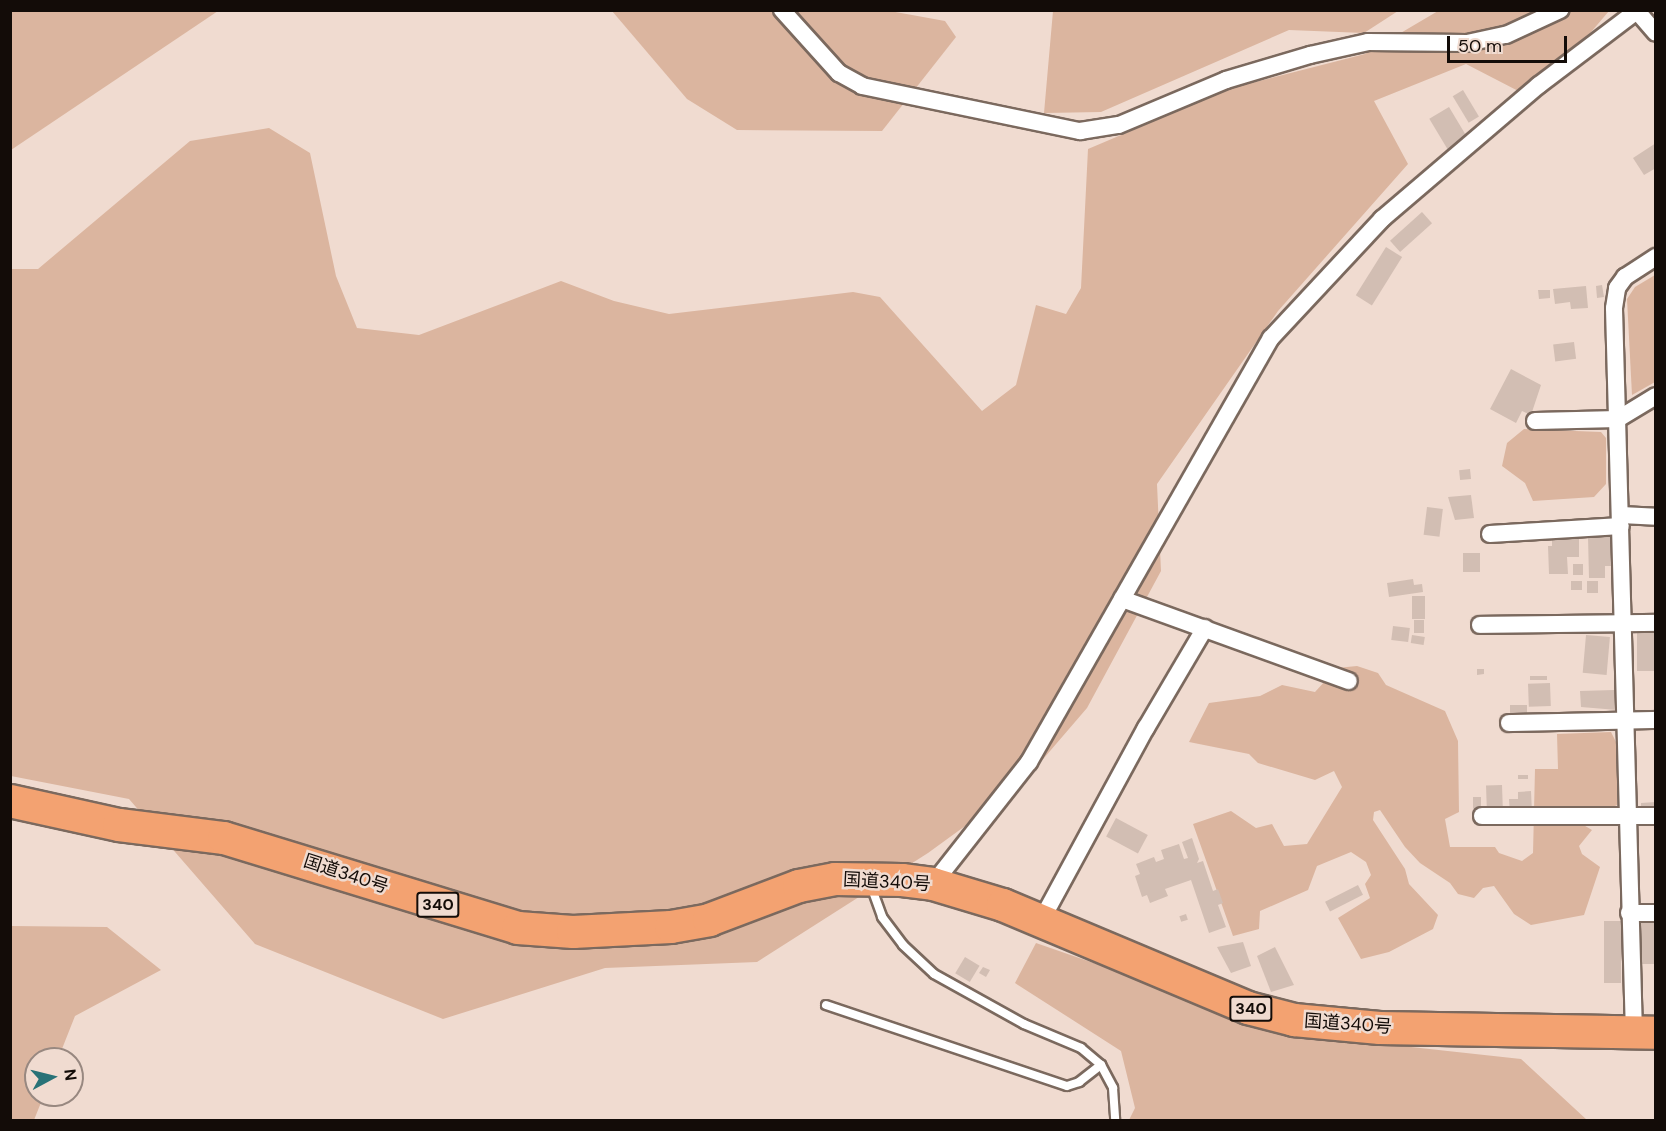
<!DOCTYPE html>
<meta charset="utf-8">
<style>
body{margin:0}
#map{position:relative;width:1666px;height:1131px;overflow:hidden;background:#f0dbd0;font-family:"DM Sans","Noto Sans JP",sans-serif}
div>[style]{position:absolute}
.green>*{inset:0;background:#dbb59f}
.building>*{inset:0;background:#d2beb3;transform-origin:0 0}
.roads{filter:drop-shadow(2px 0 #7b695e) drop-shadow(-2px 0 #7b695e) drop-shadow(0 2px #7b695e) drop-shadow(0 -2px #7b695e)}
.lane>*{height:8px;margin:-4px;padding:0 4px;transform-origin:4px;border-radius:4px;background:#fff}
.street>*{height:16px;margin:-8px;padding:0 8px;transform-origin:8px;border-radius:8px;background:#fff}
.highway>*{height:32px;margin:-16px;padding:0 16px;transform-origin:16px;border-radius:16px;background:#f3a271}
span{translate:-50% -50%;white-space:nowrap;text-align:center;line-height:1.15;-webkit-text-stroke:5px #f0dbd0;paint-order:stroke}
.shield-label span{padding:2px 4px;background:#f0dbd0;border:2px solid;border-radius:4px;-webkit-text-stroke-width:0}
.shield-label{font-size:16px;color:#130c08;font-weight:700}
.street-label{font-size:18px;color:#130c08}
.frame{position:absolute;inset:0;border:12px solid #130c08;pointer-events:none}
.north{position:absolute;left:24px;top:1047px;width:60px;height:60px;box-sizing:border-box;background:#f0dbd0;border:2px solid #988880;border-radius:50%;rotate:83deg;font-size:16px;font-weight:700;line-height:24px;text-align:center;color:#130c08}
.north::after{content:'';display:block;margin:auto;width:21px;height:27px;background:#287277;clip-path:polygon(50% 0,100% 100%,50% 72%,0 100%)}
.scale{position:absolute;left:1447px;top:36px;width:120px;height:27px;box-sizing:border-box;border:3px solid #130c08;border-top:0;padding-left:8px;font-size:18px;line-height:21px;white-space:nowrap;color:#130c08;-webkit-text-stroke:4px #f0dbd0;paint-order:stroke}
</style>
<div id="map">
<div class="green">
<div style="clip-path:polygon(11px 10px,218px 10px,218px 11px,11px 150px)"></div>
<div style="clip-path:polygon(612px 11px,890px 11px,945px 21px,956px 37px,882px 131px,737px 130px,687px 99px)"></div>
<div style="clip-path:polygon(1053px 11px,1053px 10px,1398px 11px,1364px 33px,1289px 30px,1101px 112px,1044px 113px)"></div>
<div style="clip-path:polygon(1438px 11px,1609px 11px,1534px 99px,1466px 64px,1374px 101px,1408px 164px,1278px 311px,1157px 484px,1161px 571px,1087px 708px,1020px 786px,928px 853px,757px 962px,605px 968px,443px 1019px,255px 944px,129px 799px,11px 776px,10px 269px,38px 269px,190px 141px,269px 128px,310px 153px,336px 276px,357px 328px,419px 335px,561px 281px,614px 301px,669px 314px,853px 292px,880px 297px,982px 411px,1016px 385px,1036px 305px,1066px 314px,1081px 288px,1088px 149px,1232px 88px,1365px 54px)"></div>
<div style="clip-path:polygon(1655px 275px,1655px 382px,1632px 395px,1627px 299px,1635px 287px)"></div>
<div style="clip-path:polygon(1524px 429px,1601px 432px,1606px 438px,1606px 484px,1594px 497px,1533px 501px,1525px 483px,1502px 466px,1507px 443px)"></div>
<div style="clip-path:polygon(1357px 666px,1378px 673px,1386px 685px,1445px 711px,1458px 741px,1459px 812px,1445px 819px,1450px 847px,1495px 847px,1499px 853px,1522px 861px,1533px 853px,1535px 769px,1558px 769px,1557px 734px,1611px 732px,1617px 744px,1617px 805px,1580px 823px,1592px 830px,1579px 846px,1582px 854px,1600px 867px,1584px 915px,1531px 925px,1514px 914px,1494px 886px,1483px 888px,1474px 898px,1458px 894px,1450px 883px,1420px 863px,1405px 847px,1380px 810px,1374px 812px,1373px 820px,1405px 869px,1409px 884px,1438px 915px,1433px 929px,1389px 952px,1361px 959px,1338px 918px,1370px 898px,1365px 884px,1371px 875px,1366px 862px,1351px 852px,1317px 866px,1308px 890px,1260px 911px,1259px 929px,1233px 936px,1193px 824px,1231px 811px,1256px 828px,1272px 824px,1284px 846px,1307px 844px,1342px 787px,1334px 771px,1315px 780px,1258px 763px,1249px 754px,1189px 742px,1209px 703px,1260px 696px,1282px 685px,1315px 692px,1337px 668px)"></div>
<div style="clip-path:polygon(11px 926px,107px 927px,161px 970px,75px 1016px,58px 1059px,36px 1059px,36px 1095px,44px 1095px,34px 1120px,11px 1120px)"></div>
<div style="clip-path:polygon(1036px 943px,1301px 1035px,1521px 1059px,1587px 1120px,1129px 1120px,1135px 1108px,1121px 1051px,1015px 983px)"></div>
</div>
<div class="building">
<div style="left:1463px;top:90px;width:31px;height:12px;rotate:59deg"></div>
<div style="left:1449px;top:107px;width:39px;height:23px;rotate:59deg"></div>
<div style="clip-path:polygon(1656px 143px,1656px 168px,1644px 175px,1633px 158px)"></div>
<div style="left:1422px;top:212px;width:15px;height:43px;rotate:48deg"></div>
<div style="left:1386px;top:247px;width:19px;height:57px;rotate:32deg"></div>
<div style="clip-path:polygon(1602px 285px,1604px 297px,1597px 298px,1596px 286px)"></div>
<div style="clip-path:polygon(1586px 286px,1588px 308px,1571px 309px,1570px 302px,1555px 304px,1553px 289px)"></div>
<div style="clip-path:polygon(1538px 290px,1550px 290px,1550px 298px,1539px 299px)"></div>
<div style="left:1574px;top:342px;width:17px;height:21px;rotate:83deg"></div>
<div style="clip-path:polygon(1511px 369px,1541px 385px,1531px 415px,1522px 411px,1516px 423px,1490px 409px)"></div>
<div style="left:1470px;top:469px;width:10px;height:11px;rotate:84deg"></div>
<div style="clip-path:polygon(1471px 495px,1474px 518px,1455px 520px,1448px 497px)"></div>
<div style="left:1427px;top:507px;width:16px;height:28px;rotate:7deg"></div>
<div style="clip-path:polygon(1552px 537px,1579px 539px,1579px 557px,1567px 557px,1568px 574px,1549px 574px,1548px 546px,1552px 546px)"></div>
<div style="clip-path:polygon(1588px 537px,1610px 537px,1611px 566px,1605px 566px,1605px 578px,1589px 578px)"></div>
<div style="left:1463px;top:553px;width:17px;height:19px"></div>
<div style="left:1573px;top:564px;width:10px;height:11px"></div>
<div style="clip-path:polygon(1413px 579px,1414px 585px,1422px 584px,1423px 592px,1389px 597px,1387px 583px)"></div>
<div style="left:1571px;top:581px;width:11px;height:9px"></div>
<div style="left:1587px;top:581px;width:11px;height:12px"></div>
<div style="left:1412px;top:596px;width:13px;height:23px"></div>
<div style="left:1424px;top:620px;width:13px;height:10px;rotate:90deg"></div>
<div style="left:1393px;top:626px;width:17px;height:14px;rotate:7deg"></div>
<div style="left:1656px;top:631px;width:40px;height:19px;rotate:90deg"></div>
<div style="left:1412px;top:635px;width:13px;height:8px;rotate:9deg"></div>
<div style="left:1586px;top:635px;width:24px;height:38px;rotate:5deg"></div>
<div style="clip-path:polygon(1477px 669px,1484px 669px,1484px 674px,1477px 675px)"></div>
<div style="left:1530px;top:676px;width:17px;height:4px"></div>
<div style="left:1550px;top:683px;width:23px;height:22px;rotate:88deg"></div>
<div style="clip-path:polygon(1614px 690px,1617px 710px,1581px 707px,1580px 691px)"></div>
<div style="left:1510px;top:705px;width:17px;height:12px"></div>
<div style="left:1518px;top:775px;width:10px;height:4px"></div>
<div style="left:1502px;top:785px;width:24px;height:16px;rotate:88deg"></div>
<div style="clip-path:polygon(1531px 791px,1532px 813px,1510px 814px,1509px 799px,1518px 799px,1518px 792px)"></div>
<div style="left:1473px;top:797px;width:8px;height:11px"></div>
<div style="clip-path:polygon(1656px 802px,1656px 809px,1641px 809px,1641px 803px)"></div>
<div style="left:1116px;top:818px;width:36px;height:21px;rotate:28deg"></div>
<div style="clip-path:polygon(1192px 838px,1199px 859px,1197px 863px,1203px 861px,1213px 891px,1218px 889px,1223px 903px,1218px 905px,1226px 927px,1209px 933px,1191px 880px,1165px 889px,1168px 896px,1150px 903px,1147px 895px,1142px 897px,1135px 876px,1140px 874px,1136px 864px,1154px 857px,1156px 862px,1164px 859px,1161px 850px,1179px 844px,1184px 859px,1188px 858px,1182px 842px)"></div>
<div style="left:1358px;top:885px;width:11px;height:37px;rotate:63deg"></div>
<div style="left:1186px;top:914px;width:6px;height:7px;rotate:72deg"></div>
<div style="left:1604px;top:921px;width:17px;height:62px"></div>
<div style="left:1656px;top:923px;width:41px;height:18px;rotate:90deg"></div>
<div style="clip-path:polygon(1243px 942px,1251px 966px,1231px 973px,1217px 947px)"></div>
<div style="clip-path:polygon(1275px 947px,1294px 985px,1271px 992px,1257px 956px)"></div>
<div style="left:965px;top:957px;width:17px;height:19px;rotate:31deg"></div>
<div style="clip-path:polygon(983px 967px,990px 970px,986px 977px,979px 973px)"></div>
</div>
<div class="roads">
<div class="lane">
<div style="left:871px;top:886px;width:33px;rotate:70deg"></div>
<div style="left:882px;top:917px;width:35px;rotate:53deg"></div>
<div style="left:903px;top:945px;width:42px;rotate:43.1deg"></div>
<div style="left:934px;top:974px;width:103px;rotate:29.1deg"></div>
<div style="left:1024px;top:1024px;width:62px;rotate:22.8deg"></div>
<div style="left:1081px;top:1048px;width:26px;rotate:40deg"></div>
<div style="left:1101px;top:1065px;width:26px;rotate:62deg"></div>
<div style="left:1113px;top:1088px;width:32px;rotate:86deg"></div>
<div style="left:826px;top:1005px;width:254px;rotate:18.6deg"></div>
<div style="left:1067px;top:1086px;width:13px;rotate:-18deg"></div>
<div style="left:1079px;top:1082px;width:28px;rotate:-38deg"></div>
</div>
<div class="street">
<div style="left:782px;top:10px;width:85px;rotate:47.9deg"></div>
<div style="left:839px;top:73px;width:26px;rotate:29deg"></div>
<div style="left:862px;top:86px;width:223px;rotate:11.7deg"></div>
<div style="left:1080px;top:131px;width:39px;rotate:-9deg"></div>
<div style="left:1119px;top:125px;width:116px;rotate:-22.8deg"></div>
<div style="left:1226px;top:80px;width:88px;rotate:-16.6deg"></div>
<div style="left:1310px;top:55px;width:59px;rotate:-12.6deg"></div>
<div style="left:1368px;top:42px;width:99px;rotate:0.6deg"></div>
<div style="left:1467px;top:43px;width:40px;rotate:-12deg"></div>
<div style="left:1506px;top:35px;width:60px;rotate:-24.8deg"></div>
<div style="left:1636px;top:10px;width:30px;rotate:49deg"></div>
<div style="left:1535px;top:421px;width:83px;rotate:-1.4deg"></div>
<div style="left:1618px;top:419px;width:44px;rotate:-31.2deg"></div>
<div style="left:1621px;top:515px;width:35px;rotate:3deg"></div>
<div style="left:1490px;top:534px;width:131px;rotate:-3.5deg"></div>
<div style="left:1122px;top:599px;width:241px;rotate:19.9deg"></div>
<div style="left:1480px;top:625px;width:176px;rotate:-0.7deg"></div>
<div style="left:1509px;top:723px;width:147px;rotate:-1.2deg"></div>
<div style="left:1482px;top:816px;width:174px"></div>
<div style="left:933px;top:884px;width:155px;rotate:-51.8deg"></div>
<div style="left:1029px;top:762px;width:488px;rotate:-60.3deg"></div>
<div style="left:1271px;top:338px;width:163px;rotate:-47deg"></div>
<div style="left:1382px;top:219px;width:206px;rotate:-40.5deg"></div>
<div style="left:1539px;top:85px;width:123px;rotate:-37.1deg"></div>
<div style="left:1629px;top:913px;width:27px"></div>
<div style="left:1041px;top:921px;width:220px;rotate:-61.5deg"></div>
<div style="left:1146px;top:728px;width:116px;rotate:-59.5deg"></div>
<div style="left:1634px;top:1034px;width:726px;rotate:-91.58deg"></div>
<div style="left:1614px;top:308px;width:20px;rotate:-81deg"></div>
<div style="left:1617px;top:288px;width:14px;rotate:-54deg"></div>
<div style="left:1625px;top:277px;width:37px;rotate:-33deg"></div>
</div>
<div class="highway">
<div style="left:10px;top:801px;width:112px;rotate:12.4deg"></div>
<div style="left:119px;top:825px;width:106px;rotate:7.1deg"></div>
<div style="left:224px;top:838px;width:307px;rotate:17deg"></div>
<div style="left:518px;top:928px;width:55px;rotate:4.2deg"></div>
<div style="left:573px;top:932px;width:98px;rotate:-2.9deg"></div>
<div style="left:671px;top:927px;width:39px;rotate:-10deg"></div>
<div style="left:709px;top:920px;width:96px;rotate:-20.7deg"></div>
<div style="left:799px;top:886px;width:37px;rotate:-11deg"></div>
<div style="left:835px;top:879px;width:67px;rotate:0.9deg"></div>
<div style="left:902px;top:880px;width:31px;rotate:7deg"></div>
<div style="left:933px;top:884px;width:73px;rotate:16.7deg"></div>
<div style="left:1003px;top:905px;width:266px;rotate:22.8deg"></div>
<div style="left:1248px;top:1008px;width:48px;rotate:14.6deg"></div>
<div style="left:1294px;top:1020px;width:86px;rotate:5.3deg"></div>
<div style="left:1380px;top:1028px;width:276px;rotate:1deg"></div>
</div>
</div>
<div class="shield-label">
<span style="left:438px;top:905px">340</span>
<span style="left:1251px;top:1009px">340</span>
</div>
<div class="street-label">
<span style="left:346px;top:874px;rotate:18deg">国道340号</span>
<span style="left:887px;top:882px;rotate:3deg">国道340号</span>
<span style="left:1348px;top:1024px;rotate:4deg">国道340号</span>
</div>
<div class="frame"></div>
<div class="north">N</div>
<div class="scale">50 m</div>
</div>
